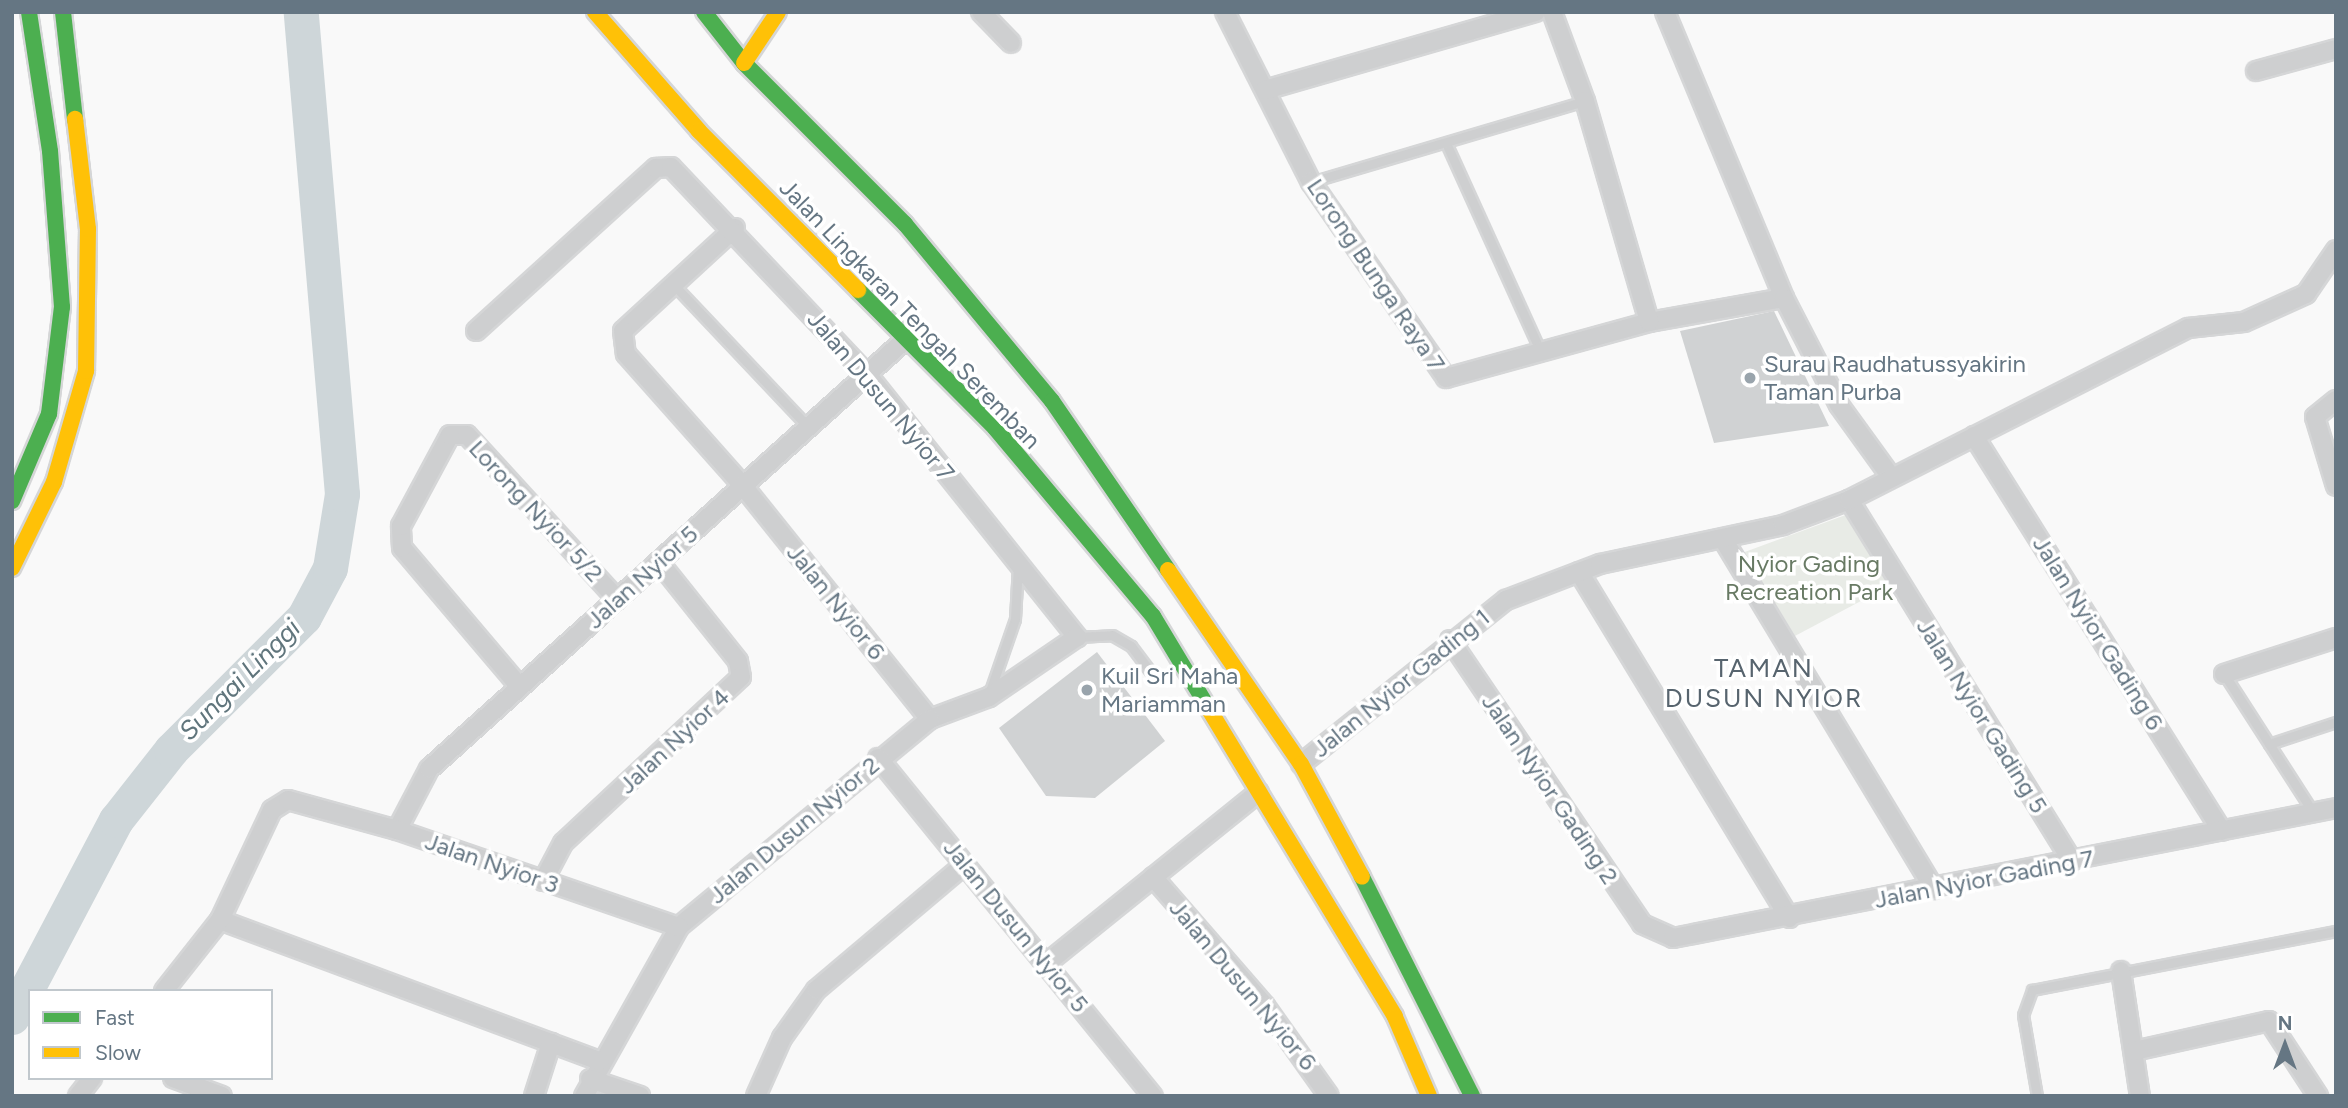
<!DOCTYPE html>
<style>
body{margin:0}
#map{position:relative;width:2348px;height:1108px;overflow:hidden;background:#f9f9f9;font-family:Figtree,sans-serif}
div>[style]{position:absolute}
.green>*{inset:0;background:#e8ebe6}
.river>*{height:35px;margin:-17.5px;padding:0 17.5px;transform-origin:17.5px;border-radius:17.5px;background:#ced6d9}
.building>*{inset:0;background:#d0d2d3}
.roads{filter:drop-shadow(2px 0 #d5d6d7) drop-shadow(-2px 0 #d5d6d7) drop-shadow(0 2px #d5d6d7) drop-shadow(0 -2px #d5d6d7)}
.lane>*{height:9px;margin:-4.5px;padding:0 4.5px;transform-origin:4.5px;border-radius:4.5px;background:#cecfd0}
.street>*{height:18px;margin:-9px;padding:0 9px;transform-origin:9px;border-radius:9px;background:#cecfd0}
.fast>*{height:16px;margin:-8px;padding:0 8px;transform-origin:8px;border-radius:8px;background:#4caf50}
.slow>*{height:16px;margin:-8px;padding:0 8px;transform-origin:8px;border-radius:8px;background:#ffc107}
.dots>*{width:19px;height:19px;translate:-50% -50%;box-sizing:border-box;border:4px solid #fff;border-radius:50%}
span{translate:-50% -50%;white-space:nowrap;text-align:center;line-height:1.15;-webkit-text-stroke:7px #fff;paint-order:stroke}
.street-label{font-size:24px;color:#657683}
.poi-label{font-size:24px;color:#657683}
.left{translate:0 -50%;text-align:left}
.park-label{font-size:24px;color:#687a64}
.neighbourhood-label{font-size:26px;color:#57646e;letter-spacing:2px}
.water-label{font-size:26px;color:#60757c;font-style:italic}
.frame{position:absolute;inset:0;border:14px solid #657683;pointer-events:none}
.legend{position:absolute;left:28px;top:989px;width:245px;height:91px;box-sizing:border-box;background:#fff;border:2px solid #c1c8cd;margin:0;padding:9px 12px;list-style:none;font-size:21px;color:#657683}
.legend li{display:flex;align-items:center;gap:14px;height:35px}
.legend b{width:35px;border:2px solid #c1c8cd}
.north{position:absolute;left:2250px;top:1010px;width:70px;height:70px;-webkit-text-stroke:5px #fff;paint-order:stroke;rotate:0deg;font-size:19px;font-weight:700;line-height:28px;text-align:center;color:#657683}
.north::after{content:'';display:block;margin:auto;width:24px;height:32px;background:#657683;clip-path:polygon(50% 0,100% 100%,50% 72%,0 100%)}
</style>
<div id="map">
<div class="green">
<div style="clip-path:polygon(1851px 513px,1893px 584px,1793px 637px,1742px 553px)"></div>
</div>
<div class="river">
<div style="left:12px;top:1017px;width:223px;rotate:-62.2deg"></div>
<div style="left:116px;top:820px;width:89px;rotate:-51.8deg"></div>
<div style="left:171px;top:750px;width:188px;rotate:-45deg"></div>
<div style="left:304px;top:617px;width:55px;rotate:-62deg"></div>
<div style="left:330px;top:568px;width:75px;rotate:-80.8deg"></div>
<div style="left:342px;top:494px;width:484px;rotate:-94.9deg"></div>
</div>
<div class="building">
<div style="clip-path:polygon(1774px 311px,1829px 426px,1714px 443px,1680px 331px)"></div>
<div style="clip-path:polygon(1097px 652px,1165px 741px,1095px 798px,1046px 796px,999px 728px)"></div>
</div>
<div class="roads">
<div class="lane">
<div style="left:1446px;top:143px;width:230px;rotate:65.6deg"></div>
<div style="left:1311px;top:182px;width:286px;rotate:-16.5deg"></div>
<div style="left:673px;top:284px;width:197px;rotate:46.6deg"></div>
<div style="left:1077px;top:637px;width:35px;rotate:-3deg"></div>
<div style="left:1112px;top:635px;width:22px;rotate:30deg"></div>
<div style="left:1131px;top:646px;width:31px;rotate:53deg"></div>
<div style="left:2224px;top:674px;width:164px;rotate:57.2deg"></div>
<div style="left:989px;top:694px;width:79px;rotate:-70.9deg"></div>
<div style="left:1015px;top:619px;width:53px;rotate:-86.8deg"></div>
<div style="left:2269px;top:744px;width:71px;rotate:-18.2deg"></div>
<div style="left:2037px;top:1096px;width:82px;rotate:-99.8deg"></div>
<div style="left:2023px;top:1015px;width:27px;rotate:-70deg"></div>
<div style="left:2032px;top:990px;width:310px;rotate:-11deg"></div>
</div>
<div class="street">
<div style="left:981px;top:12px;width:43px;rotate:45.9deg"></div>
<div style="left:1225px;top:12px;width:191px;rotate:63.2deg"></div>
<div style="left:1311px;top:182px;width:238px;rotate:55.4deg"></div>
<div style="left:1446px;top:378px;width:211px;rotate:-15.4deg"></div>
<div style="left:1649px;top:322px;width:137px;rotate:-10.1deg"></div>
<div style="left:1552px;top:12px;width:95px;rotate:69.7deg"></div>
<div style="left:1585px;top:101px;width:230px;rotate:73.8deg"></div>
<div style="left:1665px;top:12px;width:310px;rotate:67.4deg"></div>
<div style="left:1784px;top:298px;width:120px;rotate:62.8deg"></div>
<div style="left:1839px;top:405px;width:85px;rotate:54.1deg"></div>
<div style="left:2256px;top:71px;width:83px;rotate:-15.4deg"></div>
<div style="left:1265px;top:90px;width:282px;rotate:-16.1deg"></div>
<div style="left:735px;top:228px;width:152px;rotate:137.4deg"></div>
<div style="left:623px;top:331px;width:23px;rotate:83deg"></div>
<div style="left:626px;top:354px;width:176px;rotate:48.4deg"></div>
<div style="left:743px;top:486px;width:299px;rotate:51.3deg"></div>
<div style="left:476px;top:331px;width:243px;rotate:-42.2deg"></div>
<div style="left:656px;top:168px;width:15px;rotate:-4deg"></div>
<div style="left:671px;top:167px;width:285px;rotate:46.6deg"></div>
<div style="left:867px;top:374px;width:337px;rotate:51.4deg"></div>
<div style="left:1077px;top:637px;width:107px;rotate:145.7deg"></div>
<div style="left:989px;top:697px;width:63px;rotate:159.6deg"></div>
<div style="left:930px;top:719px;width:326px;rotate:140.4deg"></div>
<div style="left:679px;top:927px;width:194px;rotate:119.3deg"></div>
<div style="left:2336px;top:400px;width:27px;rotate:141deg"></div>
<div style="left:2315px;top:417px;width:72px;rotate:73.1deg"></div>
<div style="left:1974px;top:436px;width:466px;rotate:57.9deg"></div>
<div style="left:1849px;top:500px;width:424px;rotate:58.3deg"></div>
<div style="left:1723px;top:539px;width:409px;rotate:58.9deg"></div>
<div style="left:1579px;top:572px;width:405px;rotate:58.7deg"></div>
<div style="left:1450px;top:640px;width:343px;rotate:55.9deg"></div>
<div style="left:1642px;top:924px;width:34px;rotate:24deg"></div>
<div style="left:1673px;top:938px;width:676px;rotate:-11.09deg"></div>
<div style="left:2224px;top:674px;width:118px;rotate:-17.8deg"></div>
<div style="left:520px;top:687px;width:182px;rotate:-130.3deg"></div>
<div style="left:402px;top:548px;width:22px;rotate:-93deg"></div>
<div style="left:401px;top:526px;width:103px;rotate:-61.7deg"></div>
<div style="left:450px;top:435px;width:17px"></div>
<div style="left:467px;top:435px;width:222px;rotate:47.6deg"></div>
<div style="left:878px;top:758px;width:436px;rotate:50.9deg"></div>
<div style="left:1301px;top:764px;width:263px;rotate:-38.7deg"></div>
<div style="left:1506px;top:600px;width:101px;rotate:-21deg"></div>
<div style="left:1600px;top:564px;width:187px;rotate:-12deg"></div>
<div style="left:1783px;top:525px;width:71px;rotate:-20.7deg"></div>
<div style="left:1849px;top:500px;width:380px;rotate:-26.9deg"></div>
<div style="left:2188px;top:328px;width:56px;rotate:-6.1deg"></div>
<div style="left:2244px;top:322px;width:68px;rotate:-24.3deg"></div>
<div style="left:2306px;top:294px;width:53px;rotate:-55.7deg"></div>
<div style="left:397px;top:830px;width:69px;rotate:-62.3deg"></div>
<div style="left:429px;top:769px;width:642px;rotate:-42.03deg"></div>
<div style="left:1153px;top:877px;width:171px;rotate:49deg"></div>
<div style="left:1265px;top:1006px;width:110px;rotate:54.6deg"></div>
<div style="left:543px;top:881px;width:43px;rotate:-62.2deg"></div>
<div style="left:563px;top:843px;width:243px;rotate:-43deg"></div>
<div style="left:741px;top:677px;width:16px;rotate:-101deg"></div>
<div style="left:738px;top:661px;width:127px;rotate:-128.6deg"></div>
<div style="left:220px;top:920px;width:405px;rotate:20.4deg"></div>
<div style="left:1047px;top:963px;width:272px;rotate:-38.9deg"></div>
<div style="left:2121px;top:971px;width:126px;rotate:81.4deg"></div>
<div style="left:164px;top:991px;width:90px;rotate:-51.7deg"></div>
<div style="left:220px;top:920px;width:122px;rotate:-64.7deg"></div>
<div style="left:272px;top:810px;width:19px;rotate:-32deg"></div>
<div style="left:288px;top:800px;width:113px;rotate:15.4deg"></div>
<div style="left:397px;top:830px;width:298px;rotate:19deg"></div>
<div style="left:2134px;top:1051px;width:138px;rotate:-12.5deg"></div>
<div style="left:2269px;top:1021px;width:90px;rotate:56.8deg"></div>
<div style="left:173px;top:1078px;width:52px;rotate:20.2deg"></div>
<div style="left:590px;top:1079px;width:53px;rotate:18.8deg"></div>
<div style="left:78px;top:1096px;width:23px;rotate:-52deg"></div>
<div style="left:534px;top:1096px;width:56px;rotate:-72.2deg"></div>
<div style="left:756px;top:1096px;width:64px;rotate:-65.9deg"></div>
<div style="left:782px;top:1038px;width:59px;rotate:-54.7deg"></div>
<div style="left:816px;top:990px;width:195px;rotate:-40.2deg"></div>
</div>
<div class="fast">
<div style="left:63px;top:12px;width:108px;rotate:83.6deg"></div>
<div style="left:704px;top:12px;width:65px;rotate:51.9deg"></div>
<div style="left:744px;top:63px;width:228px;rotate:45deg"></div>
<div style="left:905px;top:224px;width:230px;rotate:50.3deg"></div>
<div style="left:1052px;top:401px;width:205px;rotate:55.5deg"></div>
<div style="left:858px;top:290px;width:194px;rotate:45.2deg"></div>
<div style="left:995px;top:428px;width:246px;rotate:50deg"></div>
<div style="left:1153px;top:616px;width:105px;rotate:59deg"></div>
<div style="left:12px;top:501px;width:95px;rotate:-67deg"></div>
<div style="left:49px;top:414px;width:108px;rotate:-83.1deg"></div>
<div style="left:62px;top:307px;width:156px;rotate:-94.4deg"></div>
<div style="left:50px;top:151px;width:141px;rotate:-98.6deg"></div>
<div style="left:1362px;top:877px;width:245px;rotate:63.3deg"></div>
</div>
<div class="slow">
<div style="left:595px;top:12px;width:158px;rotate:48.8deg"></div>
<div style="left:699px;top:131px;width:225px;rotate:45deg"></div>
<div style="left:744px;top:63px;width:61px;rotate:-56.3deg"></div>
<div style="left:12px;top:568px;width:96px;rotate:-64deg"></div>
<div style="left:54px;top:482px;width:116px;rotate:-73.9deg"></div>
<div style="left:86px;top:371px;width:142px;rotate:-89.2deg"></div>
<div style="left:88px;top:229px;width:111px;rotate:-96.7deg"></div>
<div style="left:1168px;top:570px;width:235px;rotate:55.6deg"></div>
<div style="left:1301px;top:764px;width:128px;rotate:61.6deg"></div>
<div style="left:1207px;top:706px;width:363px;rotate:58.8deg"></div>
<div style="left:1395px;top:1017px;width:86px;rotate:66.7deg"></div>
</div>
</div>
<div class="dots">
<div style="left:1750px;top:378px;background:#99a4ac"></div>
<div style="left:1087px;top:690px;background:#99a4ac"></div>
</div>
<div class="street-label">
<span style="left:1376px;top:275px;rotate:56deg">Lorong Bunga Raya 7</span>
<span style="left:910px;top:314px;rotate:46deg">Jalan Lingkaran Tengah Seremban</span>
<span style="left:881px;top:396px;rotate:50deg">Jalan Dusun Nyior 7</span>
<span style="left:536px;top:511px;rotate:47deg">Lorong Nyior 5/2</span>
<span style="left:642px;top:577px;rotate:-42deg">Jalan Nyior 5</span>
<span style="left:836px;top:602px;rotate:51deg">Jalan Nyior 6</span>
<span style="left:2098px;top:633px;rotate:58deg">Jalan Nyior Gading 6</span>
<span style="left:1401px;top:683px;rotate:-39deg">Jalan Nyior Gading 1</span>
<span style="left:1982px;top:716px;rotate:58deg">Jalan Nyior Gading 5</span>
<span style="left:674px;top:741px;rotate:-43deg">Jalan Nyior 4</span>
<span style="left:1550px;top:789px;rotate:56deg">Jalan Nyior Gading 2</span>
<span style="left:794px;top:830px;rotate:-40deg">Jalan Dusun Nyior 2</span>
<span style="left:492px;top:863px;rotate:19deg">Jalan Nyior 3</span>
<span style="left:1984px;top:879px;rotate:-11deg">Jalan Nyior Gading 7</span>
<span style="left:1016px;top:926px;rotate:51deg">Jalan Dusun Nyior 5</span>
<span style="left:1243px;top:985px;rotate:50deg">Jalan Dusun Nyior 6</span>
</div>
<div class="poi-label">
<span class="left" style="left:1764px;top:378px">Surau Raudhatussyakirin<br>Taman Purba</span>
<span class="left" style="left:1101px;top:690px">Kuil Sri Maha<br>Mariamman</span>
</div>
<div class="park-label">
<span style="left:1809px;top:578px">Nyior Gading<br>Recreation Park</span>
</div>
<div class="neighbourhood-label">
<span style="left:1764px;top:684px">TAMAN<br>DUSUN NYIOR</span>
</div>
<div class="water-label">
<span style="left:240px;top:680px;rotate:-45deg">Sungai Linggi</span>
</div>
<div class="frame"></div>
<ul class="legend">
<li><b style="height:9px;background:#4caf50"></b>Fast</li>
<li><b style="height:9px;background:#ffc107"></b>Slow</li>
</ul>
<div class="north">N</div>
</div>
